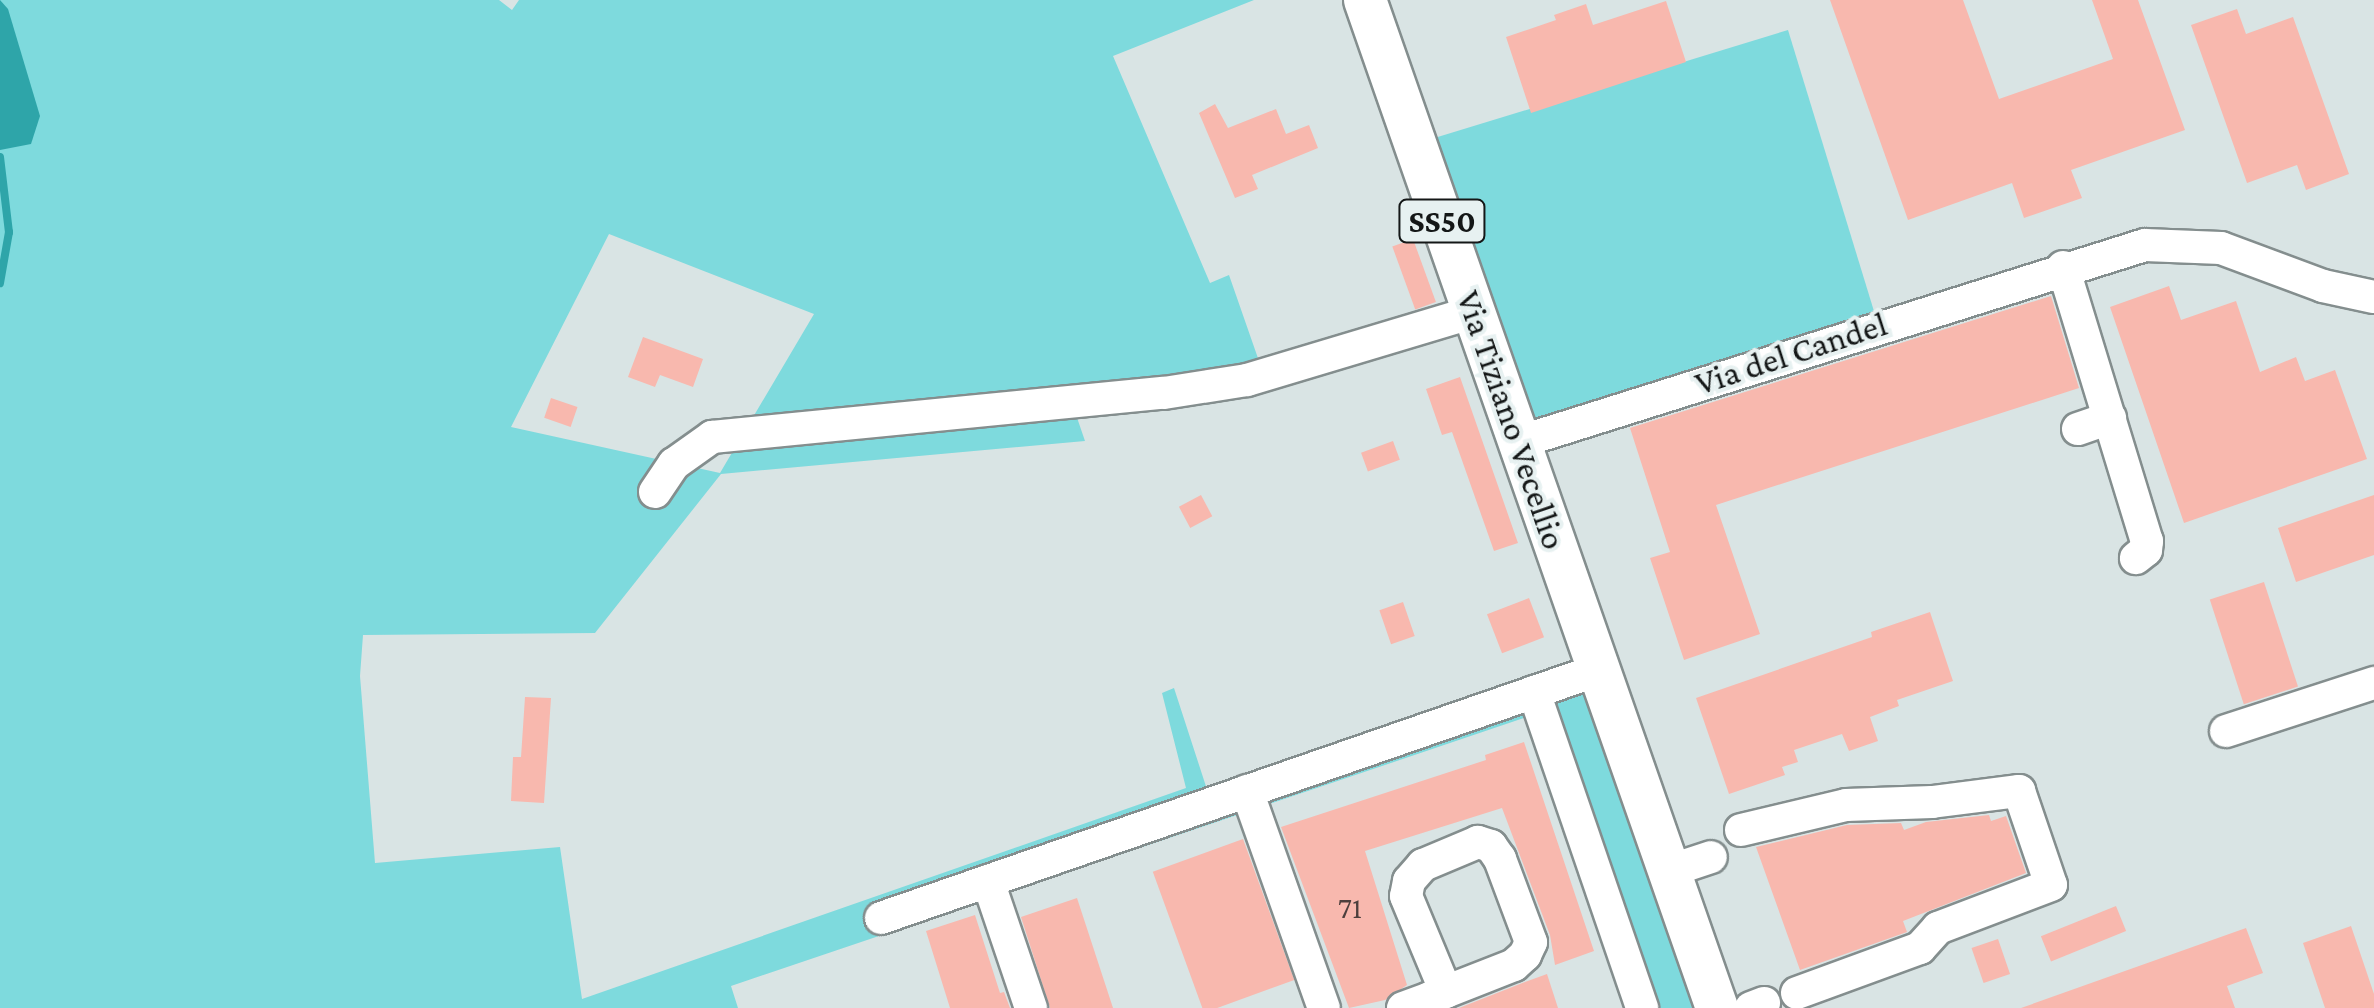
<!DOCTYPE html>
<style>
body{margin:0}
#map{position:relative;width:2374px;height:1008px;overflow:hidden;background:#d9e4e4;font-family:"Crimson Pro",serif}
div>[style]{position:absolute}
.green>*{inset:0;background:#7edadd;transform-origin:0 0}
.water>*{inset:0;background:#2ea5a9}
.stream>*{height:8px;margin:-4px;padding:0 4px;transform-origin:4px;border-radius:4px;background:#2ea5a9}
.building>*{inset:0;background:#f8b8ae;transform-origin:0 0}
.roads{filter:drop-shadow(2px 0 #848e8e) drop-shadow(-2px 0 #848e8e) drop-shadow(0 2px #848e8e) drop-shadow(0 -2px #848e8e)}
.minor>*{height:32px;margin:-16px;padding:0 16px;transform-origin:16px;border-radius:16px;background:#fff}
.major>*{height:42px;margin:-21px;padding:0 21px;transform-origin:21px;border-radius:21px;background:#fff}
span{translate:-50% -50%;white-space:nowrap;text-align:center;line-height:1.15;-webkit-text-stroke:8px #e7f1f1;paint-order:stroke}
.number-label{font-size:30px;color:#4d3f3d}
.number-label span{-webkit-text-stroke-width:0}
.shield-label span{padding:2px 8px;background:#e7f1f1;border:2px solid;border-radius:8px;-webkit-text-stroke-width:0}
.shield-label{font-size:32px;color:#141717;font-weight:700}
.street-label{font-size:35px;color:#141717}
</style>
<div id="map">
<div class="green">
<div style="clip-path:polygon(evenodd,0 0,499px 0,512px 10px,519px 0,1254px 0,1113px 56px,1210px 283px,1229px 275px,1260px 364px,1072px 403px,1085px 441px,721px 474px,595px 633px,363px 635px,360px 676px,375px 863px,560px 847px,582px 999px,1186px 788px,1162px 693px,1174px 688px,1214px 811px,1589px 689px,1732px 1008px,1627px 1008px,1527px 717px,731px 986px,738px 1008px,0 1008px,0 0,609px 234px,814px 314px,720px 473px,511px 427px,609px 234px)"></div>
<div style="left:1788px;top:30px;width:301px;height:398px;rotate:73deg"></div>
</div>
<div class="water">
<div style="clip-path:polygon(0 0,8px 9px,40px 116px,31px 144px,0 150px)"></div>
</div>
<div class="stream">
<div style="left:0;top:157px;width:76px;rotate:83.2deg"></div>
<div style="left:9px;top:232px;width:52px;rotate:100deg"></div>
</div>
<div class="building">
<div style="clip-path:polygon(1830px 0,1963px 0,1999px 99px,2113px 59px,2092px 0,2138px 0,2185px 130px,2071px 170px,2082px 198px,2024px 218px,2012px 183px,1908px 220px)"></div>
<div style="clip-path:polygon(1666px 1px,1686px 62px,1531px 113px,1506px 37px,1556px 20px,1554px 15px,1586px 4px,1593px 25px)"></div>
<div style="clip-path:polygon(2237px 9px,2246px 34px,2293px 17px,2349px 174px,2306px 190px,2297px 165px,2247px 183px,2191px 25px)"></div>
<div style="clip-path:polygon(1215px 104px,1228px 128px,1276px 109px,1286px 134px,1309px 125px,1318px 148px,1252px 175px,1258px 189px,1235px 198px,1199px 113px)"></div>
<div style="left:1413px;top:239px;width:67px;height:22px;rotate:70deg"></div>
<div style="clip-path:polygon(2169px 286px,2181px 320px,2236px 301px,2260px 372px,2296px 357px,2305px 381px,2335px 370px,2367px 459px,2184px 523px,2110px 307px)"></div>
<div style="clip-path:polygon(2051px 296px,2079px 388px,1716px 505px,1760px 634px,1684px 660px,1650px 558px,1670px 552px,1630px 428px)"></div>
<div style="clip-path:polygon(643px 337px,703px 359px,693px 387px,660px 375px,655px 387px,628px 377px)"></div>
<div style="clip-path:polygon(1460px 377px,1518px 543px,1494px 551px,1452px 432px,1442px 435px,1426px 389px)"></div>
<div style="left:551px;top:398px;width:28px;height:21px;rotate:19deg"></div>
<div style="left:1393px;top:441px;width:20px;height:34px;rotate:70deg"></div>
<div style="left:1201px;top:495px;width:24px;height:25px;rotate:62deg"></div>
<div style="clip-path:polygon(2374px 495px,2374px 555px,2296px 582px,2278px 528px)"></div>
<div style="left:2264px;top:582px;width:110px;height:57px;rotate:72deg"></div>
<div style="left:1529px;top:598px;width:42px;height:45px;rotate:69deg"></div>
<div style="left:1403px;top:602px;width:36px;height:25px;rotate:71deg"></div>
<div style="clip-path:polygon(1930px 612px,1953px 681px,1897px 700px,1899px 706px,1870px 717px,1878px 741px,1849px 751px,1842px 734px,1794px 750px,1798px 762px,1782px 767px,1785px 775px,1729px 794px,1696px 698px,1872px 637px,1871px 632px)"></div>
<div style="clip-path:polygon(525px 697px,551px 698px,544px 803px,511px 801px,513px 757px,521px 757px)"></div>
<div style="clip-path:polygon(1524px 742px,1594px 951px,1555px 965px,1550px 935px,1502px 808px,1365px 851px,1407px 985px,1385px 1000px,1349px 1008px,1281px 827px,1486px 760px,1485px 755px)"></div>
<div style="clip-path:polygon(1989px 815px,1991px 821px,2006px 816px,2026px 873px,1903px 921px,1907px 932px,1800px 970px,1756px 847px,1847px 825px,1901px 823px,1904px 830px,1926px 822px)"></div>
<div style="left:1243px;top:839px;width:150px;height:96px;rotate:70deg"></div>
<div style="clip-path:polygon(1077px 898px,1113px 1008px,1050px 1008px,1021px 917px)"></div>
<div style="left:2116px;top:906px;width:27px;height:81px;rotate:68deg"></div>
<div style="clip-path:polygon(975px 915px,1000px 993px,1004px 992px,1010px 1008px,950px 1008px,926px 931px)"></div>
<div style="clip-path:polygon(2351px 926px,2374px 994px,2374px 1008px,2325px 1008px,2303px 943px)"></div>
<div style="clip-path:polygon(2246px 928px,2263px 973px,2227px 986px,2235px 1008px,2021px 1008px)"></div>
<div style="left:1998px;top:939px;width:37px;height:28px;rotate:71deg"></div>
<div style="clip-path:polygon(1547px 974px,1558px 1008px,1459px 1008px,1525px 982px)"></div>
</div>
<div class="roads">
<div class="minor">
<div style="left:2063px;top:267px;width:287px;rotate:73deg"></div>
<div style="left:2147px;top:541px;width:9px;rotate:96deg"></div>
<div style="left:2146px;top:550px;width:13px;rotate:141deg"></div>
<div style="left:2078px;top:429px;width:34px;rotate:-19deg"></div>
<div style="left:1519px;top:442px;width:656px;rotate:-17.47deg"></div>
<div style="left:2145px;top:245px;width:76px;rotate:2.3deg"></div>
<div style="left:2221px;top:248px;width:109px;rotate:20.4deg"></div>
<div style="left:2323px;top:286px;width:52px;rotate:12.2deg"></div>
<div style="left:655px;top:492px;width:34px;rotate:-56deg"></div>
<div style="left:674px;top:464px;width:47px;rotate:-35.4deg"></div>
<div style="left:712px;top:437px;width:454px;rotate:-5.6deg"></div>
<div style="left:1164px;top:393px;width:84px;rotate:-8.9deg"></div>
<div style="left:1247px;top:380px;width:236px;rotate:-16.7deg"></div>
<div style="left:1534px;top:692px;width:334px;rotate:71.1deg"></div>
<div style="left:2226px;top:731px;width:156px;rotate:-18deg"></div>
<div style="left:1247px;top:791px;width:230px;rotate:70.5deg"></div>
<div style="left:1741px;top:830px;width:108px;rotate:-13.4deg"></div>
<div style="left:1846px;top:805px;width:86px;rotate:-2deg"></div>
<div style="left:1932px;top:802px;width:88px;rotate:-7.2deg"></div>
<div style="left:2019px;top:791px;width:99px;rotate:71.2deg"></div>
<div style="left:2051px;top:885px;width:121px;rotate:159.2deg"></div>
<div style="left:1938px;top:928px;width:27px;rotate:132deg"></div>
<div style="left:1920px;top:948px;width:131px;rotate:159.9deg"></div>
<div style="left:1669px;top:871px;width:44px;rotate:-18.4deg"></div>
<div style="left:988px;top:881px;width:134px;rotate:71.3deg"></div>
<div style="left:881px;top:918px;width:759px;rotate:-19.08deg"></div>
<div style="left:1403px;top:1008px;width:29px;rotate:-20deg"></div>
<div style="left:1430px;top:998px;width:90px;rotate:-21.4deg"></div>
<div style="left:1514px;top:965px;width:15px;rotate:-42deg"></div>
<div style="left:1525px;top:955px;width:14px;rotate:-65deg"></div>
<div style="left:1531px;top:942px;width:89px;rotate:-110.5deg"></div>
<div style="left:1500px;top:859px;width:16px;rotate:-125deg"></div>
<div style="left:1491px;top:846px;width:14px;rotate:-163deg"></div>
<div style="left:1478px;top:842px;width:60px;rotate:157.3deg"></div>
<div style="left:1423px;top:865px;width:21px;rotate:131deg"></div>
<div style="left:1409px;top:881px;width:15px;rotate:101deg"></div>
<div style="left:1406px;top:896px;width:104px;rotate:67.4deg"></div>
<div style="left:1751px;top:1008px;width:14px;rotate:-21deg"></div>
</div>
<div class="major">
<div style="left:1365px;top:0;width:1068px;rotate:70.75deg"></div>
</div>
</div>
<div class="number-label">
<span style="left:1350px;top:908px">71</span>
</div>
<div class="shield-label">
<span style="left:1442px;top:221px">SS50</span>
</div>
<div class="street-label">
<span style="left:1791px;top:354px;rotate:-18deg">Via del Candel</span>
<span style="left:1511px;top:420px;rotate:71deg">Via Tiziano Vecellio</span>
</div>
</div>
